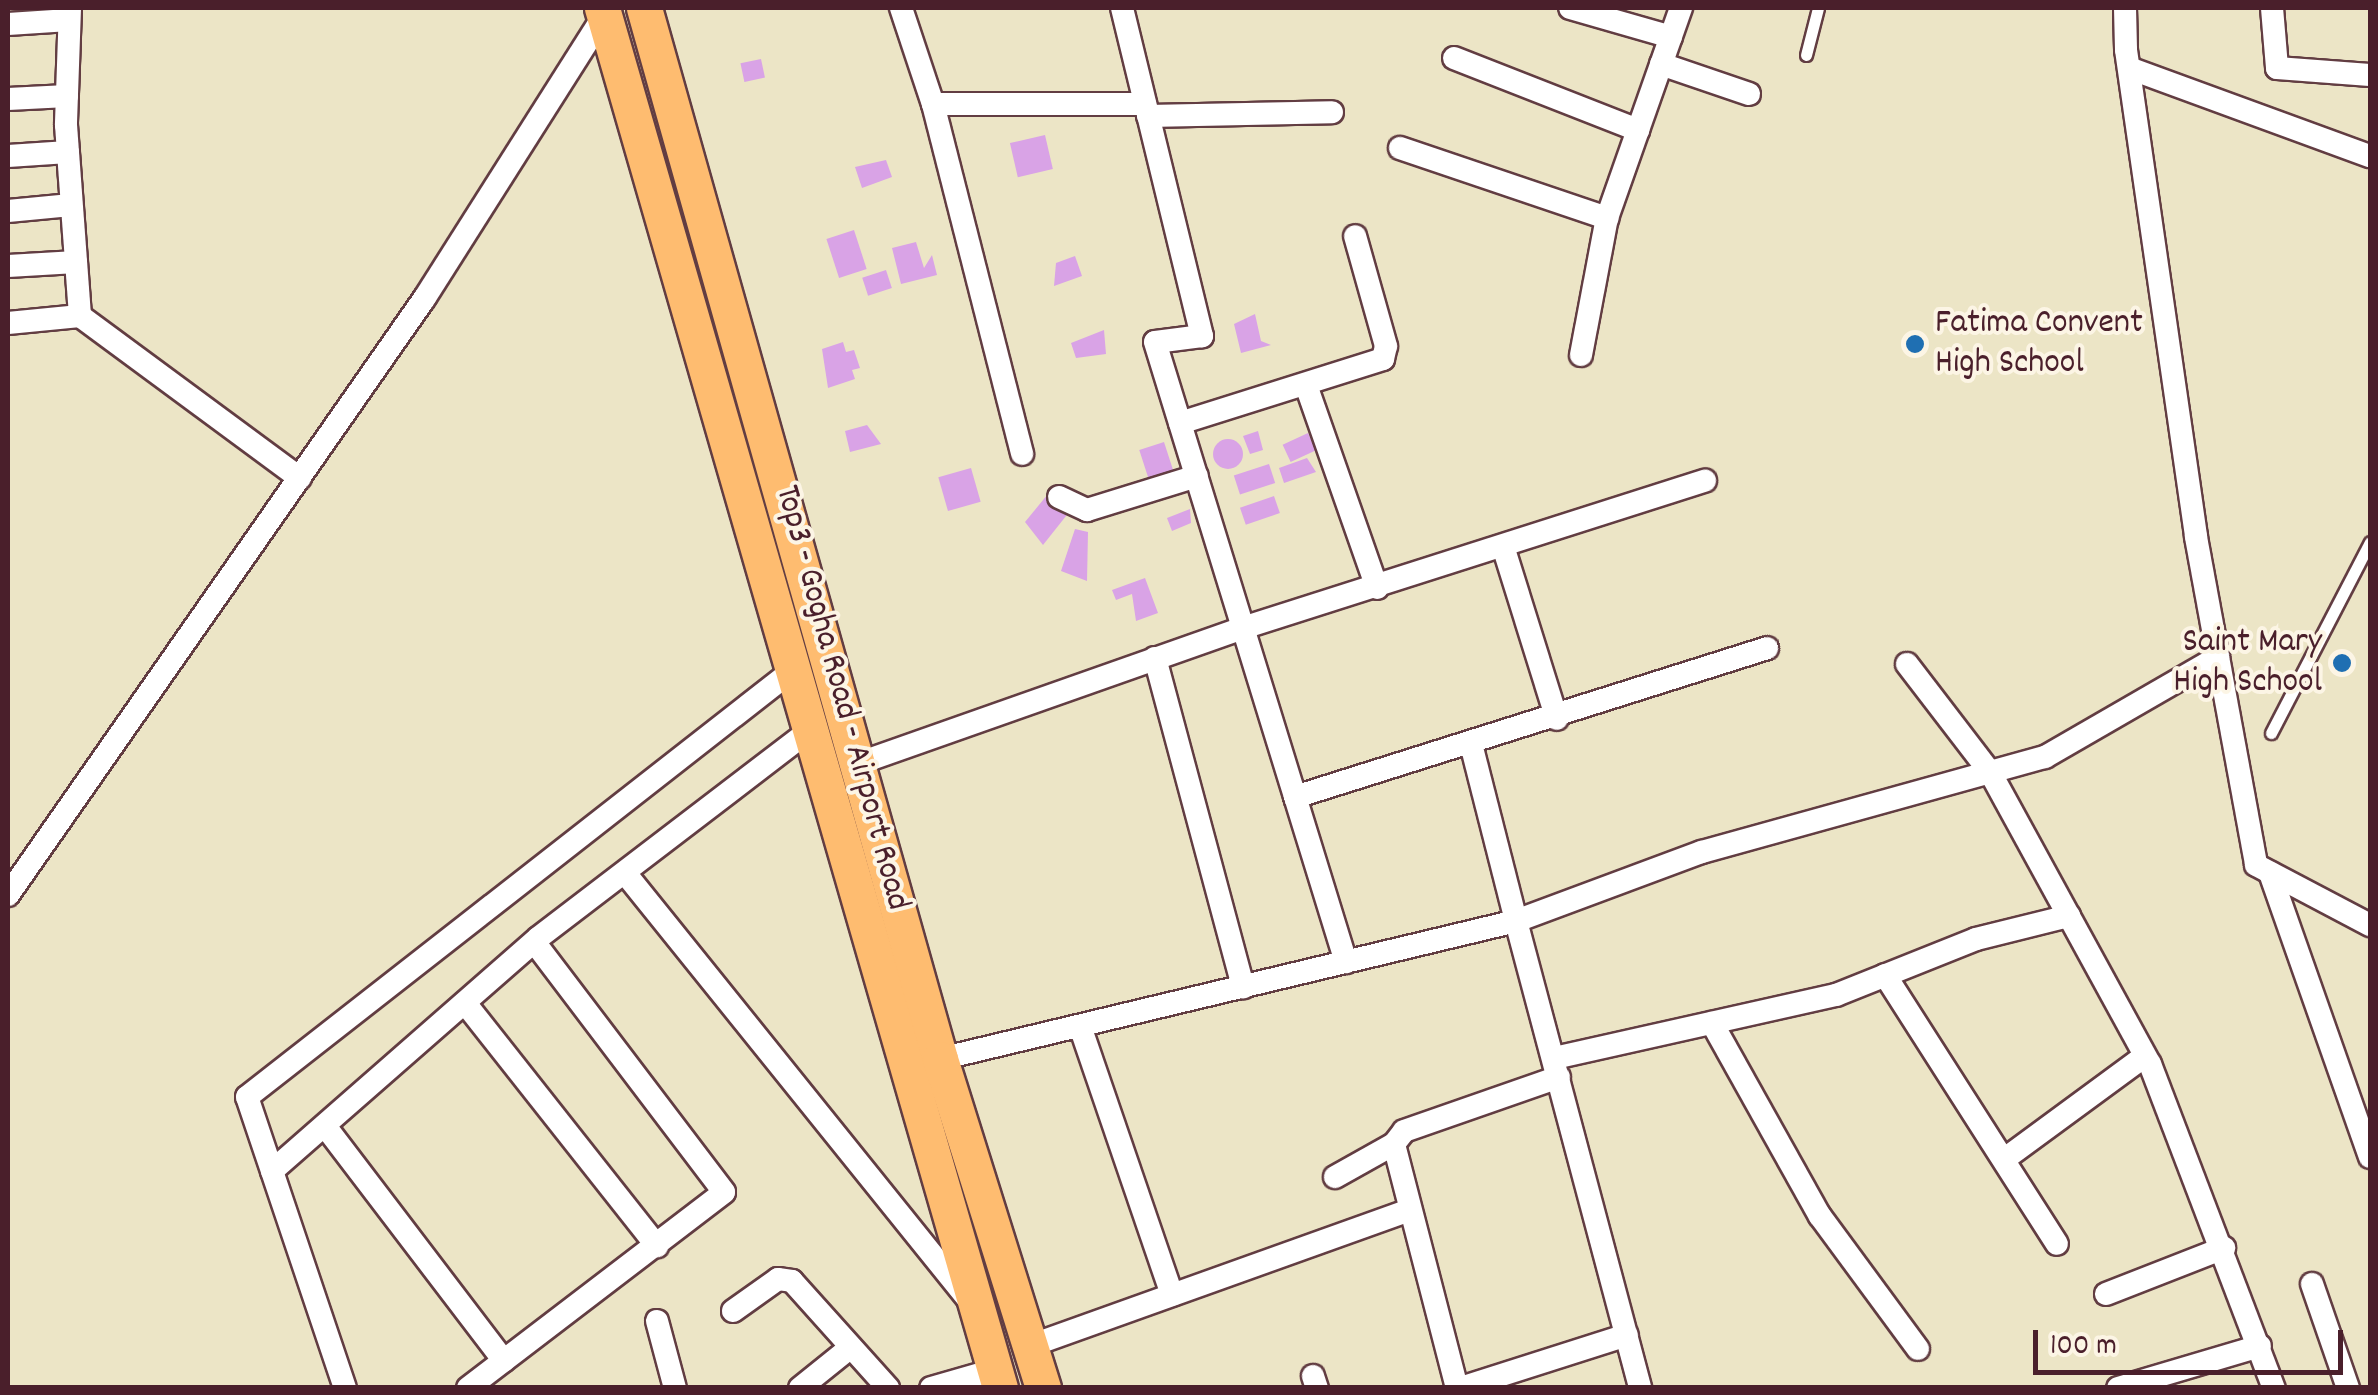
<!DOCTYPE html>
<style>
body{margin:0}
#map{position:relative;width:2378px;height:1395px;overflow:hidden;background:#ece5c6;font-family:Dekko,sans-serif}
div>[style]{position:absolute}
.building>*{inset:0;background:#d9a3e6;transform-origin:0 0}
.round{border-radius:50%}
.roads{filter:drop-shadow(2px 0 #623d42) drop-shadow(-2px 0 #623d42) drop-shadow(0 2px #623d42) drop-shadow(0 -2px #623d42)}
.lane>*{height:11px;margin:-5.5px;padding:0 5.5px;transform-origin:5.5px;border-radius:5.5px;background:#fff}
.street>*{height:22px;margin:-11px;padding:0 11px;transform-origin:11px;border-radius:11px;background:#fff}
.primary>*{height:35px;margin:-17.5px;padding:0 17.5px;transform-origin:17.5px;border-radius:17.5px;background:#febc70}
.dots>*{width:28px;height:28px;translate:-50% -50%;box-sizing:border-box;border:5px solid #fcf5e5;border-radius:50%}
span{translate:-50% -50%;white-space:nowrap;text-align:center;line-height:1.15;-webkit-text-stroke:8px #fcf5e5;paint-order:stroke}
.poi-label{font-size:35px;color:#4a1f2b}
.left{translate:0 -50%;text-align:left}
.right{translate:-100% -50%;text-align:right}
.street-label{font-size:35px;color:#4a1f2b}
.frame{position:absolute;inset:0;border:10px solid #4a1f2b;pointer-events:none}
.scale{position:absolute;left:2033px;top:1330px;width:310px;height:45px;box-sizing:border-box;border:5px solid #4a1f2b;border-top:0;padding-left:12px;font-size:30px;line-height:35px;white-space:nowrap;color:#4a1f2b;-webkit-text-stroke:8px #fcf5e5;paint-order:stroke}
</style>
<div id="map">
<div class="building">
<div style="left:761px;top:59px;width:19px;height:21px;rotate:78deg"></div>
<div style="left:1045px;top:135px;width:35px;height:36px;rotate:77deg"></div>
<div style="clip-path:polygon(886px 160px,892px 177px,862px 188px,855px 167px)"></div>
<div style="left:854px;top:230px;width:41px;height:29px;rotate:72deg"></div>
<div style="clip-path:polygon(916px 242px,924px 268px,932px 255px,937px 275px,901px 284px,892px 248px)"></div>
<div style="clip-path:polygon(1075px 256px,1082px 276px,1054px 286px,1056px 263px)"></div>
<div style="left:886px;top:270px;width:19px;height:25px;rotate:72deg"></div>
<div style="clip-path:polygon(1255px 314px,1261px 341px,1271px 345px,1241px 353px,1234px 324px)"></div>
<div style="clip-path:polygon(1104px 330px,1106px 354px,1076px 358px,1071px 343px)"></div>
<div style="clip-path:polygon(843px 342px,846px 352px,854px 350px,860px 368px,852px 370px,855px 379px,828px 388px,822px 349px)"></div>
<div style="clip-path:polygon(867px 425px,881px 444px,850px 452px,845px 431px)"></div>
<div style="clip-path:polygon(1258px 431px,1263px 450px,1250px 454px,1243px 436px)"></div>
<div style="left:1308px;top:433px;width:19px;height:28px;rotate:65deg"></div>
<div class="round" style="left:1213px;top:439px;width:30px;height:30px"></div>
<div style="left:1164px;top:442px;width:33px;height:26px;rotate:72deg"></div>
<div style="clip-path:polygon(1307px 458px,1316px 472px,1284px 483px,1279px 468px)"></div>
<div style="left:1269px;top:464px;width:20px;height:37px;rotate:72deg"></div>
<div style="left:971px;top:468px;width:35px;height:34px;rotate:74deg"></div>
<div style="clip-path:polygon(1048px 494px,1070px 511px,1043px 545px,1025px 522px)"></div>
<div style="left:1274px;top:496px;width:18px;height:36px;rotate:71deg"></div>
<div style="clip-path:polygon(1190px 509px,1191px 523px,1172px 531px,1167px 518px)"></div>
<div style="clip-path:polygon(1075px 529px,1088px 532px,1087px 581px,1061px 571px)"></div>
<div style="clip-path:polygon(1145px 578px,1158px 613px,1136px 621px,1132px 594px,1116px 600px,1112px 590px)"></div>
</div>
<div class="roads">
<div class="lane">
<div style="left:1806px;top:55px;width:49px;rotate:-75.7deg"></div>
<div style="left:2271px;top:733px;width:215px;rotate:-62.6deg"></div>
</div>
<div class="street">
<div style="left:70px;top:8px;width:117px;rotate:92deg"></div>
<div style="left:66px;top:125px;width:192px;rotate:85.8deg"></div>
<div style="left:80px;top:316px;width:273px;rotate:36.4deg"></div>
<div style="left:901px;top:8px;width:101px;rotate:71.6deg"></div>
<div style="left:933px;top:104px;width:361px;rotate:75.7deg"></div>
<div style="left:1122px;top:8px;width:338px;rotate:76.3deg"></div>
<div style="left:1202px;top:336px;width:47px;rotate:172.7deg"></div>
<div style="left:1155px;top:342px;width:649px;rotate:72.88deg"></div>
<div style="left:1570px;top:8px;width:105px;rotate:16deg"></div>
<div style="left:2125px;top:8px;width:42px;rotate:88.6deg"></div>
<div style="left:2126px;top:50px;width:492px;rotate:81.8deg"></div>
<div style="left:2196px;top:537px;width:333px;rotate:79.6deg"></div>
<div style="left:2256px;top:865px;width:129px;rotate:27.8deg"></div>
<div style="left:2272px;top:8px;width:60px;rotate:85.2deg"></div>
<div style="left:2277px;top:68px;width:93px;rotate:4.3deg"></div>
<div style="left:8px;top:24px;width:61px;rotate:-3.8deg"></div>
<div style="left:1454px;top:58px;width:198px;rotate:21.4deg"></div>
<div style="left:1661px;top:64px;width:93px;rotate:18.8deg"></div>
<div style="left:2129px;top:68px;width:257px;rotate:20.1deg"></div>
<div style="left:8px;top:99px;width:59px;rotate:-2.9deg"></div>
<div style="left:933px;top:104px;width:212px"></div>
<div style="left:1148px;top:116px;width:184px;rotate:-1.2deg"></div>
<div style="left:1400px;top:148px;width:219px;rotate:18.7deg"></div>
<div style="left:8px;top:156px;width:60px;rotate:-3.8deg"></div>
<div style="left:8px;top:211px;width:63px;rotate:-5.4deg"></div>
<div style="left:8px;top:266px;width:68px;rotate:-3.4deg"></div>
<div style="left:8px;top:323px;width:72px;rotate:-5.6deg"></div>
<div style="left:1581px;top:355px;width:139px;rotate:-79.3deg"></div>
<div style="left:1607px;top:218px;width:223px;rotate:-70.6deg"></div>
<div style="left:1306px;top:385px;width:215px;rotate:70.7deg"></div>
<div style="left:1180px;top:423px;width:213px;rotate:-17.5deg"></div>
<div style="left:1383px;top:359px;width:13px;rotate:-77deg"></div>
<div style="left:1386px;top:346px;width:114px;rotate:-105.7deg"></div>
<div style="left:1059px;top:497px;width:31px;rotate:25deg"></div>
<div style="left:1087px;top:510px;width:115px;rotate:-17.2deg"></div>
<div style="left:1503px;top:546px;width:181px;rotate:72.7deg"></div>
<div style="left:1155px;top:658px;width:341px;rotate:75deg"></div>
<div style="left:1907px;top:664px;width:136px;rotate:52.5deg"></div>
<div style="left:1990px;top:772px;width:333px;rotate:61.3deg"></div>
<div style="left:2150px;top:1064px;width:347px;rotate:69.1deg"></div>
<div style="left:1471px;top:744px;width:183px;rotate:75.7deg"></div>
<div style="left:1516px;top:921px;width:198px;rotate:-20.4deg"></div>
<div style="left:1702px;top:852px;width:356px;rotate:-15.5deg"></div>
<div style="left:2045px;top:757px;width:200px;rotate:-30deg"></div>
<div style="left:857px;top:764px;width:409px;rotate:-19.4deg"></div>
<div style="left:1243px;top:628px;width:485px;rotate:-17.7deg"></div>
<div style="left:1295px;top:797px;width:495px;rotate:-17.5deg"></div>
<div style="left:625px;top:873px;width:547px;rotate:51.16deg"></div>
<div style="left:2270px;top:873px;width:301px;rotate:70.6deg"></div>
<div style="left:8px;top:895px;width:727px;rotate:-55.09deg"></div>
<div style="left:424px;top:299px;width:343px;rotate:-57.6deg"></div>
<div style="left:1885px;top:975px;width:319px;rotate:57.4deg"></div>
<div style="left:465px;top:1003px;width:310px;rotate:51.7deg"></div>
<div style="left:1712px;top:1023px;width:221px;rotate:60.8deg"></div>
<div style="left:1820px;top:1216px;width:165px;rotate:53.6deg"></div>
<div style="left:1080px;top:1026px;width:284px;rotate:71.1deg"></div>
<div style="left:1554px;top:1058px;width:289px;rotate:-12.6deg"></div>
<div style="left:1836px;top:995px;width:151px;rotate:-21.8deg"></div>
<div style="left:1976px;top:939px;width:96px;rotate:-13.9deg"></div>
<div style="left:940px;top:1059px;width:592px;rotate:-13.47deg"></div>
<div style="left:1516px;top:921px;width:483px;rotate:75.1deg"></div>
<div style="left:325px;top:1126px;width:295px;rotate:52.7deg"></div>
<div style="left:2006px;top:1158px;width:172px;rotate:-36.3deg"></div>
<div style="left:272px;top:1171px;width:354px;rotate:-41.2deg"></div>
<div style="left:538px;top:938px;width:341px;rotate:-37.4deg"></div>
<div style="left:1335px;top:1177px;width:68px;rotate:-29.2deg"></div>
<div style="left:2312px;top:1284px;width:110px;rotate:70.9deg"></div>
<div style="left:2106px;top:1294px;width:127px;rotate:-21.3deg"></div>
<div style="left:733px;top:1311px;width:55px;rotate:-35.4deg"></div>
<div style="left:778px;top:1279px;width:14px;rotate:8deg"></div>
<div style="left:792px;top:1281px;width:144px;rotate:48.1deg"></div>
<div style="left:657px;top:1321px;width:69px;rotate:75deg"></div>
<div style="left:1030px;top:1346px;width:403px;rotate:-19.7deg"></div>
<div style="left:1313px;top:1376px;width:13px;rotate:72deg"></div>
<div style="left:345px;top:1388px;width:307px;rotate:-108.6deg"></div>
<div style="left:247px;top:1097px;width:693px;rotate:-38.03deg"></div>
<div style="left:468px;top:1388px;width:322px;rotate:-37.4deg"></div>
<div style="left:724px;top:1192px;width:314px;rotate:-127.2deg"></div>
<div style="left:800px;top:1388px;width:65px;rotate:-38.8deg"></div>
<div style="left:931px;top:1388px;width:66px;rotate:-15.9deg"></div>
<div style="left:1457px;top:1388px;width:252px;rotate:-104.5deg"></div>
<div style="left:1394px;top:1144px;width:16px;rotate:-52deg"></div>
<div style="left:1404px;top:1131px;width:164px;rotate:-19.2deg"></div>
<div style="left:1461px;top:1388px;width:174px;rotate:-17.7deg"></div>
<div style="left:2118px;top:1388px;width:148px;rotate:-16.5deg"></div>
</div>
<div class="primary">
<div style="left:602px;top:8px;width:1436px;rotate:73.91deg"></div>
<div style="left:644px;top:8px;width:1092px;rotate:74.27deg"></div>
<div style="left:940px;top:1059px;width:345px;rotate:72.6deg"></div>
</div>
</div>
<div class="dots">
<div style="left:1915px;top:344px;background:#1f6fb2"></div>
<div style="left:2342px;top:663px;background:#1f6fb2"></div>
</div>
<div class="poi-label">
<span class="left" style="left:1935px;top:344px">Fatima Convent<br>High School</span>
<span class="right" style="left:2322px;top:663px">Saint Mary<br>High School</span>
</div>
<div class="street-label">
<span style="left:841px;top:698px;rotate:75deg">Top3 - Gogha Road - Airport Road</span>
</div>
<div class="frame"></div>
<div class="scale">100 m</div>
</div>
